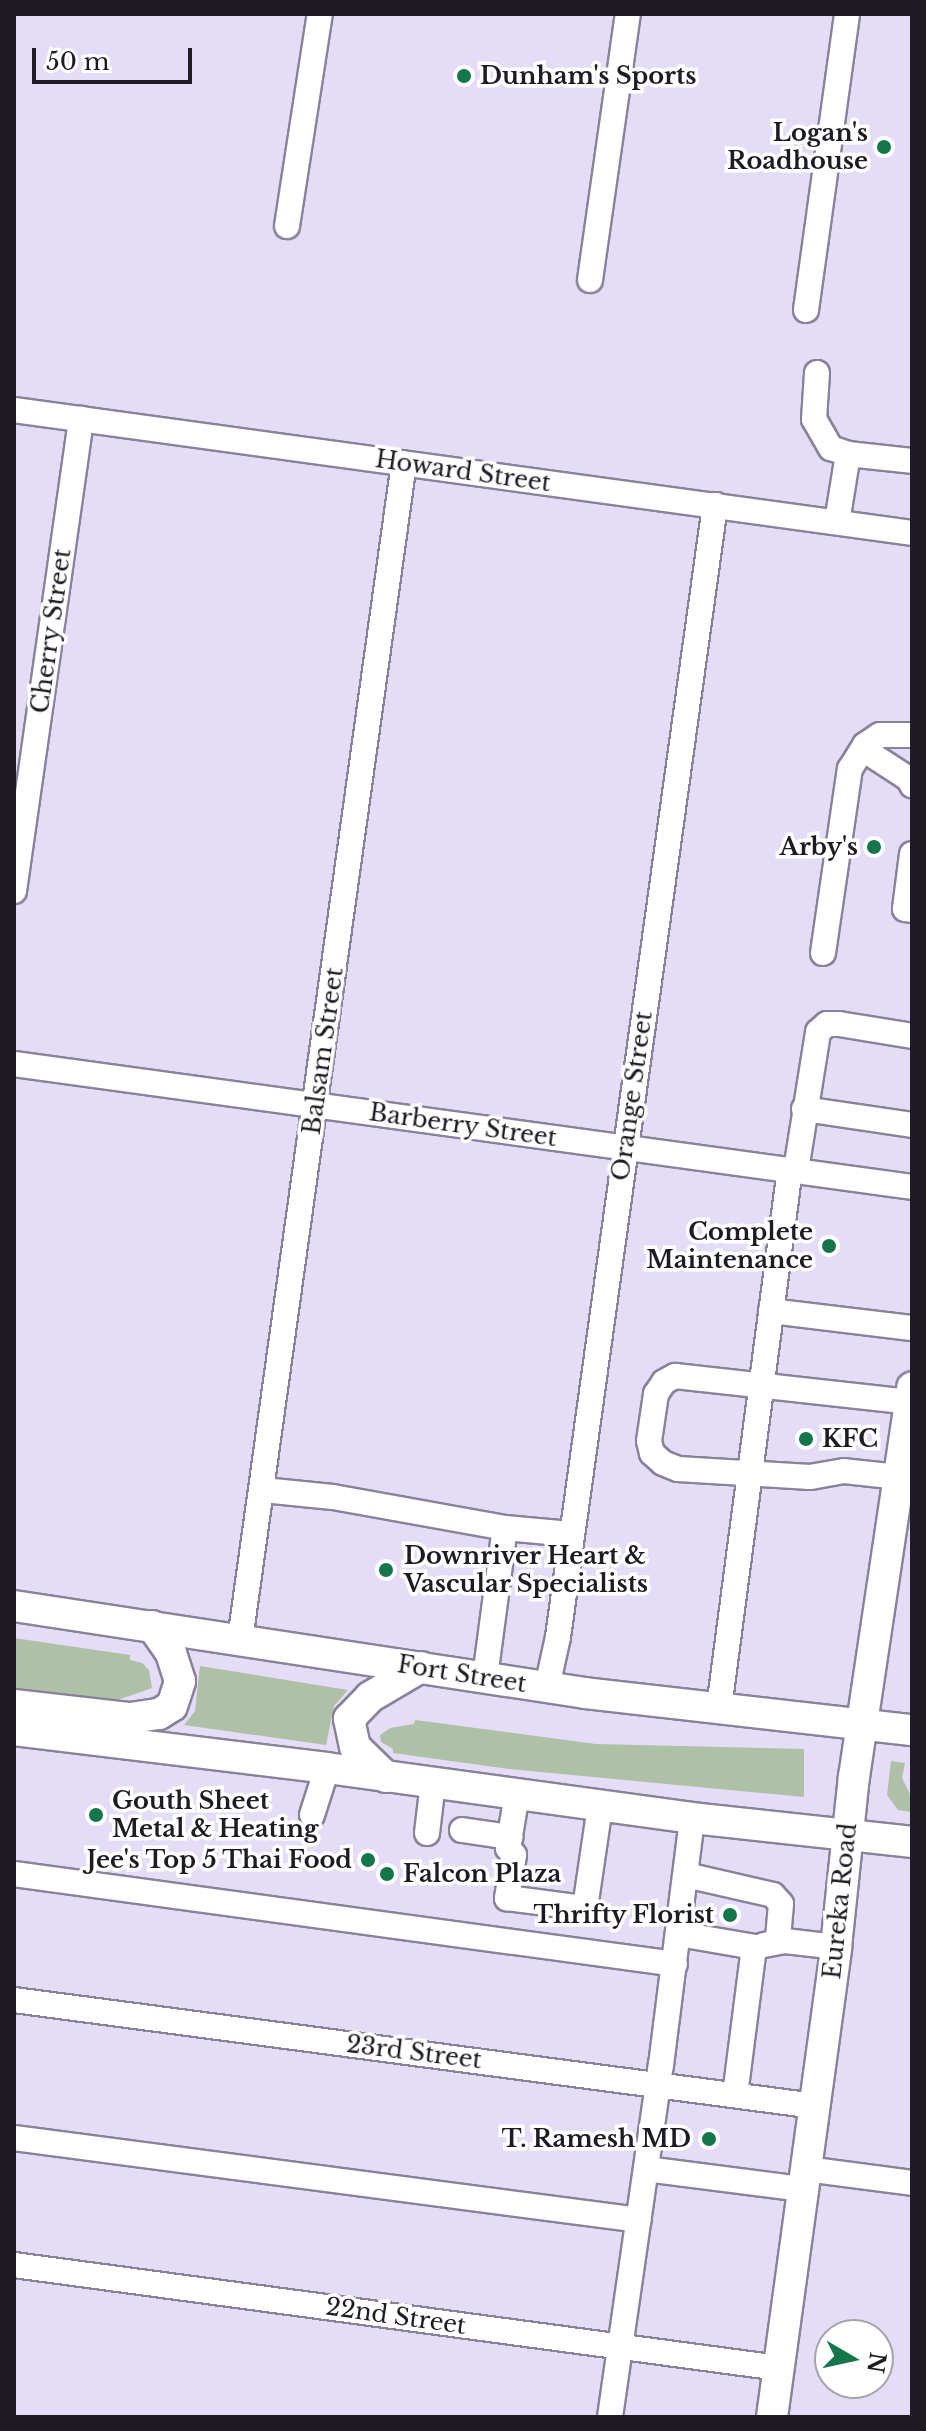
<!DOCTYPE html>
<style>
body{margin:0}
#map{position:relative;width:926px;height:2431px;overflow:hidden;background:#e5ddf7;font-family:"Libre Baskerville",serif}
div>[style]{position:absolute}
.green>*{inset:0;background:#aec0a5}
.roads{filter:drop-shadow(2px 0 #8a829a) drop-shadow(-2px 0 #8a829a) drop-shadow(0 2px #8a829a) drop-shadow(0 -2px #8a829a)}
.minor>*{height:24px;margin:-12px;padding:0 12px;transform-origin:12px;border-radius:12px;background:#fff}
.major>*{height:30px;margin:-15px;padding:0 15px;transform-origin:15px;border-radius:15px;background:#fff}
.dots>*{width:22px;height:22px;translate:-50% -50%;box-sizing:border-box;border:4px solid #fff;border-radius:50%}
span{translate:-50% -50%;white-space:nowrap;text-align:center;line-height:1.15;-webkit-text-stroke:7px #fff;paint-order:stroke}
.poi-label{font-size:24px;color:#1e1b24;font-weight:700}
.left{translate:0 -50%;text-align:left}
.right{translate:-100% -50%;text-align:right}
.street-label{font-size:24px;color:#1e1b24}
.frame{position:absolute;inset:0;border:16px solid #1e1b24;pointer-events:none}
.north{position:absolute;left:814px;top:2319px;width:80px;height:80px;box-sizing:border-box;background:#fff;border:2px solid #a5a4a7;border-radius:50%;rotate:99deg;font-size:22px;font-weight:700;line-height:32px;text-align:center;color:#1e1b24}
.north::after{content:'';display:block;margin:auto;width:28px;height:36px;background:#15754b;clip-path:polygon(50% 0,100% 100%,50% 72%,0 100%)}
.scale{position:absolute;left:32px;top:48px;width:160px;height:36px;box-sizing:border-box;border:4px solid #1e1b24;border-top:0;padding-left:10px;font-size:24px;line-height:28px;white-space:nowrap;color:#1e1b24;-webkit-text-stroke:6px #fff;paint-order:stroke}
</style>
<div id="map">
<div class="green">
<div style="clip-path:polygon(14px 1638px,130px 1655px,130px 1660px,142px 1663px,149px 1670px,152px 1688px,115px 1701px,14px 1694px)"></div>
<div style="clip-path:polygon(200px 1666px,348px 1690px,334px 1706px,326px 1745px,184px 1725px,195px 1711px)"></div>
<div style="clip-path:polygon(415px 1720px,596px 1744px,804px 1749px,804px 1797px,509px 1769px,393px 1753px,393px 1749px,381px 1742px,380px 1735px,390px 1728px,414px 1724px)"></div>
<div style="clip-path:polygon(891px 1761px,905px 1763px,902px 1778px,912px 1798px,910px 1812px,898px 1810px,887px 1795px)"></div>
</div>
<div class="roads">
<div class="minor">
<div style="left:287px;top:226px;width:215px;rotate:-81.2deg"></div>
<div style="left:590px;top:280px;width:269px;rotate:-81.9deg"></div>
<div style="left:806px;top:310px;width:298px;rotate:-82.1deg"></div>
<div style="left:817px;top:373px;width:46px;rotate:93.7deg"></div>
<div style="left:814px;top:419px;width:34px;rotate:60deg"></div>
<div style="left:831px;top:448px;width:18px;rotate:19deg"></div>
<div style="left:14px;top:410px;width:906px;rotate:7.8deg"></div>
<div style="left:837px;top:522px;width:69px;rotate:-80.8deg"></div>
<div style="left:848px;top:454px;width:64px;rotate:6.2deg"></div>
<div style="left:872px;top:755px;width:44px;rotate:33deg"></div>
<div style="left:909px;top:779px;width:7px;rotate:63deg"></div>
<div style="left:912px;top:854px;width:55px;rotate:97.3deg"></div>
<div style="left:905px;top:909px;width:7px;rotate:8deg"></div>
<div style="left:14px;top:891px;width:477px;rotate:-81.9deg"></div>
<div style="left:823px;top:953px;width:186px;rotate:-81.7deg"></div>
<div style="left:850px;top:769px;width:28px;rotate:-58deg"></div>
<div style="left:865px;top:745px;width:18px;rotate:-34deg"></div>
<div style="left:880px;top:735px;width:32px"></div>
<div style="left:14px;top:1064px;width:906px;rotate:7.8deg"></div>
<div style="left:804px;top:1109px;width:109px;rotate:8.4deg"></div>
<div style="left:796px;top:1170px;width:140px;rotate:-80.9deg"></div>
<div style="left:818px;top:1032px;width:12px;rotate:-42deg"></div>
<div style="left:827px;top:1024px;width:12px"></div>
<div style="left:839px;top:1024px;width:74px;rotate:9.3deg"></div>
<div style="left:771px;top:1311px;width:142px;rotate:6.9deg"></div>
<div style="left:899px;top:1477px;width:55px;rotate:-173.8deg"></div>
<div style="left:844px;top:1471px;width:35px;rotate:170deg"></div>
<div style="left:810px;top:1477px;width:132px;rotate:-176.5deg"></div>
<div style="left:678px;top:1469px;width:16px;rotate:-158deg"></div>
<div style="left:663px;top:1463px;width:15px;rotate:-138deg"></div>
<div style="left:652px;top:1453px;width:12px;rotate:-104deg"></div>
<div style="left:649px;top:1441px;width:48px;rotate:-81.5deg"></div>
<div style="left:656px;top:1394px;width:14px;rotate:-56deg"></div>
<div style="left:664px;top:1382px;width:13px;rotate:-29deg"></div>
<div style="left:675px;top:1376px;width:236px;rotate:6.3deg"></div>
<div style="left:263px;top:1490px;width:70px;rotate:5.7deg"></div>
<div style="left:333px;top:1497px;width:175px;rotate:10.2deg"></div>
<div style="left:505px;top:1528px;width:66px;rotate:5.2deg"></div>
<div style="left:240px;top:1640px;width:1188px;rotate:-82.07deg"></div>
<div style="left:485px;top:1677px;width:150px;rotate:-82.4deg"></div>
<div style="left:547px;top:1687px;width:51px;rotate:-77.6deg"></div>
<div style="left:558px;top:1637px;width:1143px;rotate:-82.1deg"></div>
<div style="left:719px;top:1708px;width:544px;rotate:-82.5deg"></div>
<div style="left:517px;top:1794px;width:55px;rotate:99.5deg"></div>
<div style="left:508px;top:1848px;width:9px;rotate:49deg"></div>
<div style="left:514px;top:1855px;width:44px;rotate:99.2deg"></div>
<div style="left:507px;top:1898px;width:79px;rotate:7.3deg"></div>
<div style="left:585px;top:1908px;width:103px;rotate:-81.6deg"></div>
<div style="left:312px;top:1815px;width:49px;rotate:-72.3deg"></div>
<div style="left:462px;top:1830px;width:49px;rotate:8.3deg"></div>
<div style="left:427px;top:1833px;width:50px;rotate:-83.2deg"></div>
<div style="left:14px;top:1874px;width:667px;rotate:7.75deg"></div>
<div style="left:686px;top:1875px;width:89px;rotate:12.9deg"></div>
<div style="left:773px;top:1895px;width:12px;rotate:48deg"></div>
<div style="left:781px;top:1904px;width:37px;rotate:95deg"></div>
<div style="left:679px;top:1934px;width:76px;rotate:9.8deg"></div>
<div style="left:754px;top:1947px;width:149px;rotate:97.3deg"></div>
<div style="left:764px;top:1945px;width:21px;rotate:-11deg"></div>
<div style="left:785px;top:1941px;width:51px;rotate:6.7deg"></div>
<div style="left:14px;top:2000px;width:808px;rotate:7.54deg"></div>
<div style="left:14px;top:2138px;width:630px;rotate:7.47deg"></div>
<div style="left:646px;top:2169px;width:158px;rotate:7.3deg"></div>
<div style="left:806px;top:2169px;width:107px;rotate:7.5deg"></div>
<div style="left:14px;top:2265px;width:772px;rotate:7.67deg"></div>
<div style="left:610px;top:2417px;width:356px;rotate:-81.8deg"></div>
<div style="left:661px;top:2065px;width:249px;rotate:-82.8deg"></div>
</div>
<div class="major">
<div style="left:14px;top:1606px;width:578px;rotate:8.66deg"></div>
<div style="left:585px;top:1693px;width:329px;rotate:6.5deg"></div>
<div style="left:14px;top:1705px;width:117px;rotate:6.4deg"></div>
<div style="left:130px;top:1718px;width:29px;rotate:-8deg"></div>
<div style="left:159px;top:1714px;width:15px;rotate:-32deg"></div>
<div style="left:172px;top:1706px;width:26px;rotate:-72deg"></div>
<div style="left:180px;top:1681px;width:29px;rotate:-108deg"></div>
<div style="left:171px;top:1653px;width:33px;rotate:-125deg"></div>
<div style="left:14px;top:1730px;width:315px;rotate:6.9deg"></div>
<div style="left:327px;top:1768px;width:368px;rotate:7.8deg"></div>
<div style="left:692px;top:1818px;width:221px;rotate:6.2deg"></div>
<div style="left:386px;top:1777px;width:43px;rotate:-135.9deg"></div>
<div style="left:355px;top:1747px;width:29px;rotate:-102deg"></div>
<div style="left:349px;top:1719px;width:30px;rotate:-46deg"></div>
<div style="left:370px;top:1697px;width:59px;rotate:-30.5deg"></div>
<div style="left:772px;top:2417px;width:474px;rotate:-82.2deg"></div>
<div style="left:836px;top:1947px;width:171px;rotate:-84deg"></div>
<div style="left:854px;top:1777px;width:394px;rotate:-81.5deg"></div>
</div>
</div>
<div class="dots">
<div style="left:464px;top:76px;background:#15754b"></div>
<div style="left:884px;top:147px;background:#15754b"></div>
<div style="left:874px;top:847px;background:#15754b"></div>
<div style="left:829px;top:1246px;background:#15754b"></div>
<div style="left:806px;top:1439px;background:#15754b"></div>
<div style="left:386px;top:1570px;background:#15754b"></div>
<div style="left:96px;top:1815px;background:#15754b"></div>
<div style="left:368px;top:1860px;background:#15754b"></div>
<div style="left:387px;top:1874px;background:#15754b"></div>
<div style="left:730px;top:1915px;background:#15754b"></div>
<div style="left:709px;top:2139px;background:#15754b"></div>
</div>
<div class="poi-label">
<span class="left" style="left:480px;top:76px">Dunham's Sports</span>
<span class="right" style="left:868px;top:147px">Logan's<br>Roadhouse</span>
<span class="right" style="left:858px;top:847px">Arby's</span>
<span class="right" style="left:813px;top:1246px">Complete<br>Maintenance</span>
<span class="left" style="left:822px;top:1439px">KFC</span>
<span class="left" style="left:404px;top:1570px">Downriver Heart &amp;<br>Vascular Specialists</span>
<span class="left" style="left:112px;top:1815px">Gouth Sheet<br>Metal &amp; Heating</span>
<span class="right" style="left:352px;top:1860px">Jee's Top 5 Thai Food</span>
<span class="left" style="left:403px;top:1874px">Falcon Plaza</span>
<span class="right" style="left:714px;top:1915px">Thrifty Florist</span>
<span class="right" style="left:691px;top:2139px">T. Ramesh MD</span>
</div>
<div class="street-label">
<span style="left:463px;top:471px;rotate:8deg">Howard Street</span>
<span style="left:51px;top:631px;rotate:-82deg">Cherry Street</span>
<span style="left:323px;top:1051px;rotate:-82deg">Balsam Street</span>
<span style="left:632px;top:1096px;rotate:-82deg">Orange Street</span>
<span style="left:463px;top:1125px;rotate:8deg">Barberry Street</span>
<span style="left:462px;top:1674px;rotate:9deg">Fort Street</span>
<span style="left:840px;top:1901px;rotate:-84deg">Eureka Road</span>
<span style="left:414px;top:2052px;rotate:7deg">23rd Street</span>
<span style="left:396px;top:2316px;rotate:8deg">22nd Street</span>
</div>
<div class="frame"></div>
<div class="north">N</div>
<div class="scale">50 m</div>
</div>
